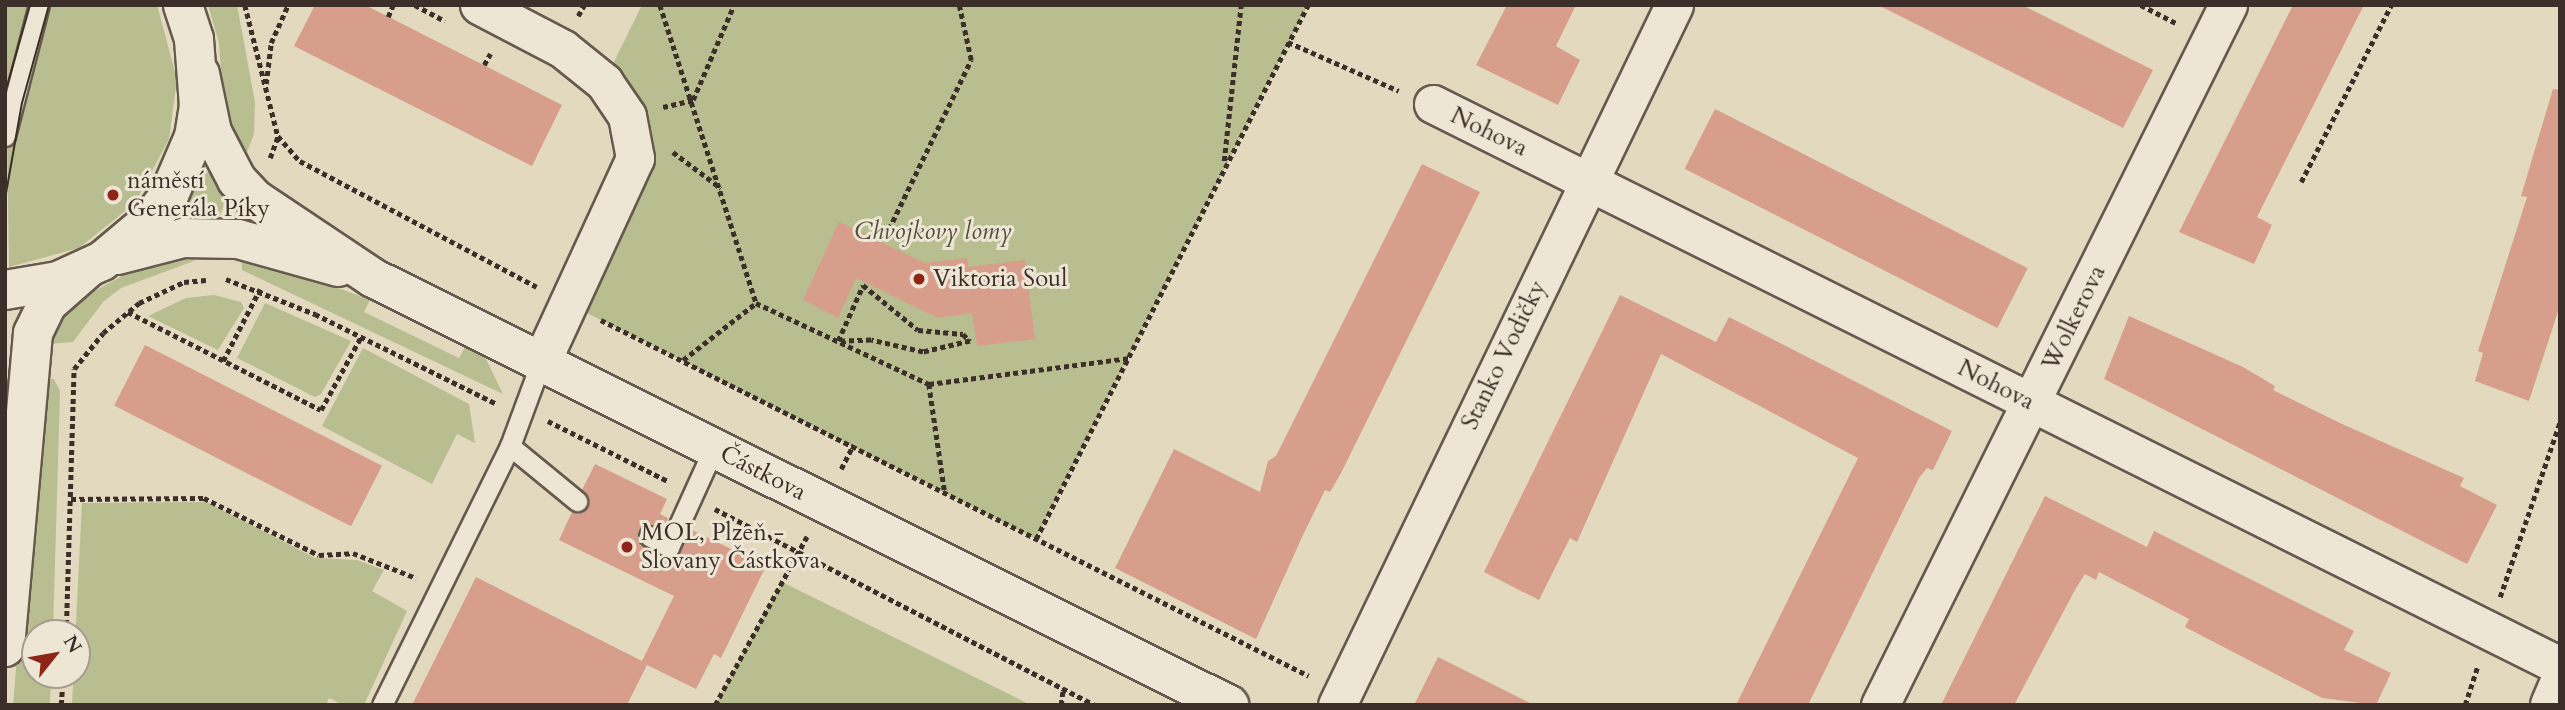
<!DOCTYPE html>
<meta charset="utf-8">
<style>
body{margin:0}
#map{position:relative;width:2565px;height:710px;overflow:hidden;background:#e3d9bf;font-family:Cardo,serif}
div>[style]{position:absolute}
.green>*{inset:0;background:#b8be8f}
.building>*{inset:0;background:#d79e8b;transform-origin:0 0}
.path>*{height:4.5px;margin-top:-2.25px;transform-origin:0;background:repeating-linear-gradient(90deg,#3c2e28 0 5px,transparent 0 8.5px)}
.roads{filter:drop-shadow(2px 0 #66594e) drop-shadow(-2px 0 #66594e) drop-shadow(0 2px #66594e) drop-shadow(0 -2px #66594e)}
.service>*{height:19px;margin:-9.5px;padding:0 9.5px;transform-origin:9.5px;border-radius:9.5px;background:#ede6d5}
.minor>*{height:37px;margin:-18.5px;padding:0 18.5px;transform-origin:18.5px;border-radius:18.5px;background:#ede6d5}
.tertiary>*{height:38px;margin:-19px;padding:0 19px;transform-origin:19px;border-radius:19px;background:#ede6d5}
.tram>*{height:2px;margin:-1px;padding:0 1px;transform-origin:1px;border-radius:1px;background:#3c2e28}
.dots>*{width:19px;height:19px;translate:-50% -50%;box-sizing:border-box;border:4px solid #ede6d5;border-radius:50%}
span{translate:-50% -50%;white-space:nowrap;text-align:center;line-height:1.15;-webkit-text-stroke:6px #ede6d5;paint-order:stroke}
.street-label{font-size:24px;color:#3c2e28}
.poi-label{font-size:24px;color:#3c2e28}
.left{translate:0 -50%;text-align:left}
.park-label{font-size:24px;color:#554b3d;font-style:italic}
.frame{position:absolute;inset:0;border:7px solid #3c2e28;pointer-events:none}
.north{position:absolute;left:21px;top:619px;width:70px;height:70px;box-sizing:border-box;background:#ede6d5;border:2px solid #a69c90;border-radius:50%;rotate:59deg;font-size:19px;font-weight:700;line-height:28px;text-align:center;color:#3c2e28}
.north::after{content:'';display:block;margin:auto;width:24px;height:32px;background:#8f2418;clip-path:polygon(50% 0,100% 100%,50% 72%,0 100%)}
</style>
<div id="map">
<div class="green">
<div style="clip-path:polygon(5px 5px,157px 5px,177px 79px,169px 139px,135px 203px,79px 248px,9px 267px)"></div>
<div style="clip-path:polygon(208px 5px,237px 5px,255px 102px,254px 134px,242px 165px,224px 116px,219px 43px)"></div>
<div style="clip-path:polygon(642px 5px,1308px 5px,1036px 539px,571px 305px,635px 158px,604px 82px)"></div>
<div style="clip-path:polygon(206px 170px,229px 194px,217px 222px,176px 224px)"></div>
<div style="clip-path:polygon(204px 248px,194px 261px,121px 288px,103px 302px,73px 342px,47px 344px,70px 305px,143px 264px)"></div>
<div style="clip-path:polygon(241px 251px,370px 300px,364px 312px,459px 358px,465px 347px,476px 353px,486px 359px,503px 394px,242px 270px)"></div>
<div style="clip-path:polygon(214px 295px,241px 302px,244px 308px,218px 350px,148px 316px,186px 298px)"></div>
<div style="clip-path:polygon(265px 303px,351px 341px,321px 394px,315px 397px,237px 358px)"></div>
<div style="clip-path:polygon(363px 348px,469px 404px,475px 443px,457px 434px,432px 484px,322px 426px)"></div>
<div style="clip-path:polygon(40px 379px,54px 379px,60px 391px,53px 633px,35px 633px,35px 675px,51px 675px,50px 705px,13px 705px)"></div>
<div style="clip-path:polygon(207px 502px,315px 558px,357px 560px,384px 570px,372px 591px,407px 611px,364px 705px,343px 705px,329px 698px,326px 705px,72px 705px,82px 503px)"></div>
<div style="clip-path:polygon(782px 582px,1027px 703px,715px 705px)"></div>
</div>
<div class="building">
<div style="clip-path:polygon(315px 5px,365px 5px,562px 105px,532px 166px,294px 46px)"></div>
<div style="clip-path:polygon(1507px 5px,1576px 5px,1556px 46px,1580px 60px,1558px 105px,1476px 65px)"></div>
<div style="clip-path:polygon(1878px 5px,2022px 5px,2153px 70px,2123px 128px)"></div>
<div style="clip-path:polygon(2293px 5px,2364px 5px,2257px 217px,2272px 225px,2254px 264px,2179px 232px)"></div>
<div style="clip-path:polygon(2553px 89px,2560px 90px,2560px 305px,2529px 401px,2475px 381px,2483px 353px,2478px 351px,2527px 197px,2521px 196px)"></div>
<div style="left:1715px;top:109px;width:351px;height:67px;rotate:27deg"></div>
<div style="clip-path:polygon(1422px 164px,1480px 192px,1341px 473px,1330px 492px,1325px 490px,1303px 535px,1256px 639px,1115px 568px,1174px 449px,1260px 492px,1268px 461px,1276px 456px)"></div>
<div style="clip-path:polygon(839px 222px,925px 263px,967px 258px,968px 267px,1025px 260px,1035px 339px,977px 346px,972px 313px,938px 318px,856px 278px,838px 318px,803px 300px)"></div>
<div style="clip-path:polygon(1620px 295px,1716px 342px,1729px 317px,1952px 431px,1933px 470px,1927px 468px,1919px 478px,1808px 705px,1736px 705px,1858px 458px,1661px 354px,1577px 542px,1570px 538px,1539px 600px,1484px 572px)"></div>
<div style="clip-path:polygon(2129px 316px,2243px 367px,2275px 386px,2273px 390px,2342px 424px,2464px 478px,2460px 486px,2497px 505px,2467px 564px,2104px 379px)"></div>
<div style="left:145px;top:345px;width:266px;height:68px;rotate:27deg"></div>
<div style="clip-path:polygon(595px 464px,667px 499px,660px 514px,668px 518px,663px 530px,648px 524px,638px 531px,643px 547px,675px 557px,690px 529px,766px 566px,721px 658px,714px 654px,696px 689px,647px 665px,627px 705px,412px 705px,476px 577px,642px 661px,674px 596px,559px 540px,572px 512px,587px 508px,589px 497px,582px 490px)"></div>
<div style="clip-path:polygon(2045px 496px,2147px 547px,2154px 531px,2354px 631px,2344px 650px,2391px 673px,2376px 705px,2322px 698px,2185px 627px,2189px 619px,2099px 572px,2096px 580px,2085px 574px,2076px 588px,2014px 705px,1941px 705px)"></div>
<div style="clip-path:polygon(1438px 657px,1534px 705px,1414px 705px)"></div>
</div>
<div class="path">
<div style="left:245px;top:5px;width:135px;rotate:75.9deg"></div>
<div style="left:278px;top:136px;width:33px;rotate:49deg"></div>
<div style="left:300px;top:161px;width:268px;rotate:28deg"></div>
<div style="left:415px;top:5px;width:34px;rotate:28deg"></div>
<div style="left:660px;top:5px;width:313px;rotate:72.1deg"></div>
<div style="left:756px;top:303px;width:191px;rotate:25.1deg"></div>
<div style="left:929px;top:384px;width:201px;rotate:-7.4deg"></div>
<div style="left:2141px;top:5px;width:42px;rotate:27.2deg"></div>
<div style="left:578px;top:16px;width:13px;rotate:-61deg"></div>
<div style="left:388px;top:17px;width:13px;rotate:-67deg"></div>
<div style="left:1288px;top:42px;width:121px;rotate:23.8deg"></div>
<div style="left:484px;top:65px;width:13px;rotate:-61deg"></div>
<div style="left:266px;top:84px;width:41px;rotate:-83deg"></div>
<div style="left:271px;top:43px;width:42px;rotate:-65.9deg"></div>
<div style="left:693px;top:100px;width:103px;rotate:-66.7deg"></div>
<div style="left:663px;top:107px;width:31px;rotate:-13deg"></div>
<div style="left:673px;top:152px;width:60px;rotate:36.9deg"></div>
<div style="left:270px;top:158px;width:23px;rotate:-70deg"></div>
<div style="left:1224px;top:161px;width:157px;rotate:-83.8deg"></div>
<div style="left:2301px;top:182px;width:199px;rotate:-63deg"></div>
<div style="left:885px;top:237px;width:197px;rotate:-64.1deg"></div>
<div style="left:971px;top:60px;width:56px;rotate:-102.3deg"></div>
<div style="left:226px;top:279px;width:96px;rotate:21.5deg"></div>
<div style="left:315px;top:314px;width:203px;rotate:26.3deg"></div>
<div style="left:863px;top:285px;width:71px;rotate:39.3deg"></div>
<div style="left:918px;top:330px;width:45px;rotate:5.1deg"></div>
<div style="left:963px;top:334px;width:10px;rotate:45deg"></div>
<div style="left:970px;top:341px;width:48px;rotate:166.8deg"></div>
<div style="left:923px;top:352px;width:53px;rotate:-167deg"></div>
<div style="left:871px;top:340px;width:33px;rotate:178deg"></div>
<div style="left:838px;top:341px;width:61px;rotate:-65.9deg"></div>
<div style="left:128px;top:312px;width:216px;rotate:26.9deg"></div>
<div style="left:321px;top:410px;width:85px;rotate:-61.3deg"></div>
<div style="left:601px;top:320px;width:792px;rotate:26.69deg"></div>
<div style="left:683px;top:360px;width:93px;rotate:-38deg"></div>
<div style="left:223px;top:361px;width:81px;rotate:-62.8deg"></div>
<div style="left:929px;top:384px;width:111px;rotate:81.7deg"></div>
<div style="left:548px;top:421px;width:134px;rotate:26.6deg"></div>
<div style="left:841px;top:469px;width:27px;rotate:-63deg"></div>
<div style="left:71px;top:499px;width:133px;rotate:-0.4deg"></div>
<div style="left:204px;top:498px;width:128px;rotate:26.4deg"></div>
<div style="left:319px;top:555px;width:34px;rotate:-3deg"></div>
<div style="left:353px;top:553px;width:68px;rotate:21.6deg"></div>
<div style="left:715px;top:509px;width:428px;rotate:27.3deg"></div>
<div style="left:1036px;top:539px;width:599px;rotate:-63.01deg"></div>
<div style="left:2500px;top:597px;width:185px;rotate:-71.1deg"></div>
<div style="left:66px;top:633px;width:264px;rotate:-88.3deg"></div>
<div style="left:74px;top:369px;width:46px;rotate:-51.1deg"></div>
<div style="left:103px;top:333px;width:47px;rotate:-39.8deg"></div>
<div style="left:139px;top:303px;width:50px;rotate:-25deg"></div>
<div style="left:184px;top:282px;width:22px;rotate:-5deg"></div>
<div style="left:61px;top:705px;width:30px;rotate:-86deg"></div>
<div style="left:715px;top:705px;width:192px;rotate:-61.4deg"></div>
<div style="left:1061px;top:705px;width:17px;rotate:-83deg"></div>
<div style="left:2465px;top:705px;width:42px;rotate:-72deg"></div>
</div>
<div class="roads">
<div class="service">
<div style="left:5px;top:136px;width:135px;rotate:-75.5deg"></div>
<div style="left:510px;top:446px;width:87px;rotate:39.4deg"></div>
<div style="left:649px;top:536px;width:23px;rotate:29deg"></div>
<div style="left:669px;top:547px;width:109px;rotate:-65.6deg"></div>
<div style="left:382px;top:705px;width:289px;rotate:-63.7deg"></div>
<div style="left:510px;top:446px;width:90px;rotate:-69.7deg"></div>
</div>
<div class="minor">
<div style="left:479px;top:5px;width:95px;rotate:27.6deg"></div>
<div style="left:563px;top:49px;width:53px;rotate:38.8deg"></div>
<div style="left:604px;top:82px;width:41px;rotate:55.9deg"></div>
<div style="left:627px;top:116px;width:43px;rotate:79.2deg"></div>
<div style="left:635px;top:158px;width:225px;rotate:114.7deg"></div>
<div style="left:1433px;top:104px;width:1259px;rotate:26.5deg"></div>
<div style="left:1337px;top:705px;width:777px;rotate:-64.29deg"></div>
<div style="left:1880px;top:705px;width:782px;rotate:-63.57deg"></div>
</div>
<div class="tertiary">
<div style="left:200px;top:74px;width:59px;rotate:78.3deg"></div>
<div style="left:212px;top:132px;width:54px;rotate:62.5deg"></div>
<div style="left:237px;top:180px;width:26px;rotate:47deg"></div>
<div style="left:255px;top:199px;width:142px;rotate:33.8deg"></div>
<div style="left:373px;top:278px;width:957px;rotate:26.51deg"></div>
<div style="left:117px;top:255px;width:68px;rotate:-14.4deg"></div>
<div style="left:183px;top:238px;width:55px;rotate:1deg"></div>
<div style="left:238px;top:239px;width:104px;rotate:15.6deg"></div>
<div style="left:5px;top:290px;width:54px;rotate:-9.6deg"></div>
<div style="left:58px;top:281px;width:48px;rotate:-24.4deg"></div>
<div style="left:102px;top:261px;width:64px;rotate:-39.9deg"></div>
<div style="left:151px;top:220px;width:31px;rotate:-54deg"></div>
<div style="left:169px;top:195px;width:63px;rotate:-66.7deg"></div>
<div style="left:194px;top:137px;width:31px;rotate:-81deg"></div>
<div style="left:199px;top:106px;width:67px;rotate:-94.3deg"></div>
<div style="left:194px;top:39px;width:36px;rotate:-108deg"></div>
<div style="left:5px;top:647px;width:315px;rotate:-84.9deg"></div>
<div style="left:33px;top:333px;width:32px;rotate:-64deg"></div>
<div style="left:47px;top:304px;width:53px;rotate:-41.2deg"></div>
<div style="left:2550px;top:705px;width:25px;rotate:-67deg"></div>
</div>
</div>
<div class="tram">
<div style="left:5px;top:93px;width:91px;rotate:-74.1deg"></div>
<div style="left:5px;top:199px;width:97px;rotate:-80deg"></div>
<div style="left:22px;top:103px;width:102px;rotate:-74.6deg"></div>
</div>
<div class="dots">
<div style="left:113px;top:195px;background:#8f2418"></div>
<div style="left:919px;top:279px;background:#8f2418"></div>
<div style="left:627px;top:547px;background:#8f2418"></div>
</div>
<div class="street-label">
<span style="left:1489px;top:132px;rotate:26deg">Nohova</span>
<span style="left:2074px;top:318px;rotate:-64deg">Wolkerova</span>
<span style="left:1504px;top:355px;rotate:-64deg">Stanko Vodičky</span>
<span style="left:1996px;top:385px;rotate:27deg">Nohova</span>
<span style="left:763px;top:473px;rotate:27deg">Částkova</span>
</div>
<div class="poi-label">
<span class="left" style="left:127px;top:195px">náměstí<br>Generála Píky</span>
<span class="left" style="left:933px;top:279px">Viktoria Soul</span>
<span class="left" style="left:641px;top:547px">MOL, Plzeň -<br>Slovany Částkova</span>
</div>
<div class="park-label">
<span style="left:933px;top:232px">Chvojkovy lomy</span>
</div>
<div class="frame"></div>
<div class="north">N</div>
</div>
